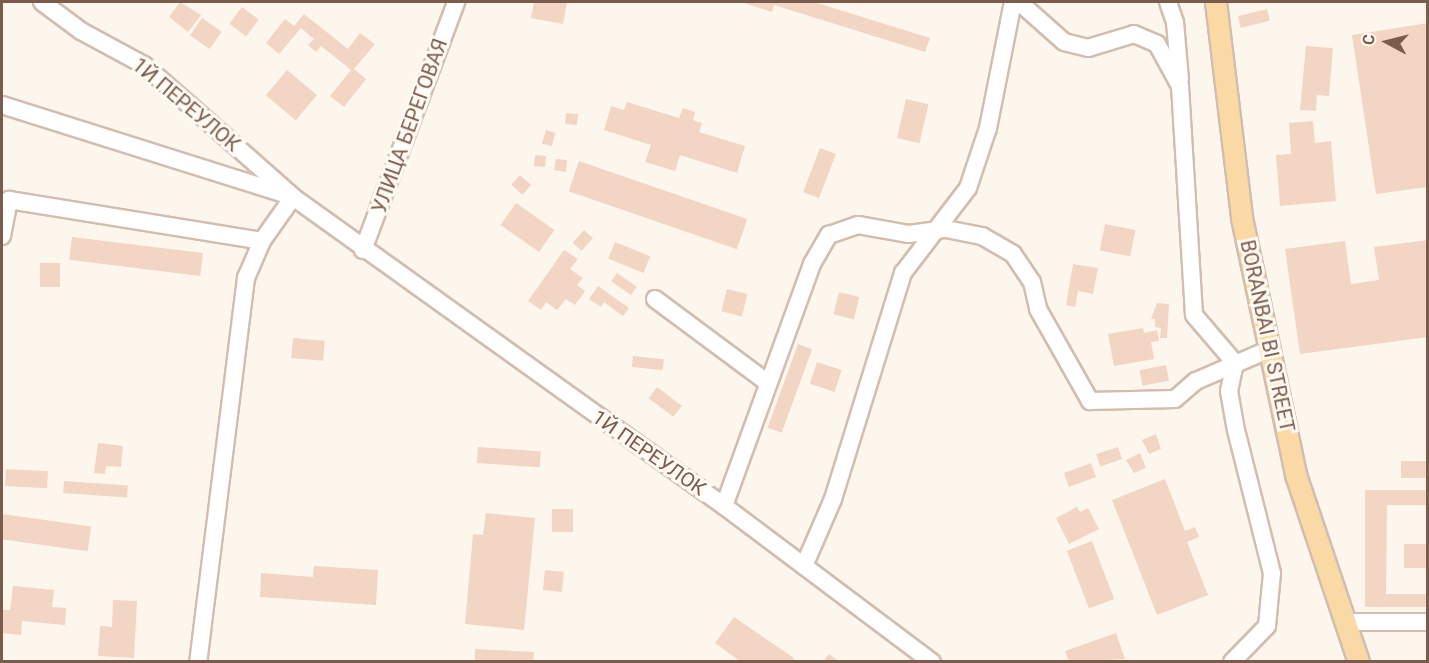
<!DOCTYPE html>
<meta charset="utf-8">
<style>
body{margin:0}
#map{position:relative;width:1429px;height:663px;overflow:hidden;background:#fdf6ec;font-family:Roboto,sans-serif}
div>[style]{position:absolute}
.building>*{inset:0;background:#f3d5c3;transform-origin:0 0}
.roads{filter:drop-shadow(2px 0 #d1beb0) drop-shadow(-2px 0 #d1beb0) drop-shadow(0 2px #d1beb0) drop-shadow(0 -2px #d1beb0)}
.minor>*{height:16px;margin:-8px;padding:0 8px;transform-origin:8px;border-radius:8px;background:#fff}
.major>*{height:20px;margin:-10px;padding:0 10px;transform-origin:10px;border-radius:10px;background:#fbd9a5}
span{translate:-50% -50%;white-space:nowrap;text-align:center;line-height:1.15;-webkit-text-stroke:6px #fffaf3;paint-order:stroke}
.street-label{font-size:20px;color:#7a5c4d}
.frame{position:absolute;inset:0;border:3px solid #7a5c4d;pointer-events:none}
.north{position:absolute;left:1357px;top:12px;width:60px;height:60px;-webkit-text-stroke:4px #fffaf3;paint-order:stroke;rotate:277deg;font-size:16px;font-weight:700;line-height:24px;text-align:center;color:#7a5c4d}
.north::after{content:'';display:block;margin:auto;width:21px;height:27px;background:#7a5c4d;clip-path:polygon(50% 0,100% 100%,50% 72%,0 100%)}
</style>
<div id="map">
<div class="building">
<div style="clip-path:polygon(180px 2px,201px 15px,188px 32px,169px 17px)"></div>
<div style="clip-path:polygon(534px 2px,567px 2px,563px 24px,531px 18px)"></div>
<div style="clip-path:polygon(741px 2px,814px 2px,930px 38px,925px 52px,774px 5px,772px 12px)"></div>
<div style="left:242px;top:7px;width:21px;height:21px;rotate:37deg"></div>
<div style="left:1267px;top:9px;width:12px;height:30px;rotate:76deg"></div>
<div style="clip-path:polygon(304px 14px,348px 49px,360px 33px,375px 44px,354px 69px,366px 79px,344px 107px,330px 96px,351px 70px,321px 46px,316px 52px,308px 45px,314px 39px,301px 28px,279px 54px,266px 43px,285px 19px,294px 26px)"></div>
<div style="left:202px;top:18px;width:24px;height:21px;rotate:35deg"></div>
<div style="clip-path:polygon(1428px 23px,1428px 187px,1376px 194px,1352px 35px)"></div>
<div style="clip-path:polygon(1306px 46px,1333px 48px,1329px 96px,1317px 95px,1316px 111px,1300px 110px)"></div>
<div style="left:287px;top:70px;width:39px;height:33px;rotate:40deg"></div>
<div style="left:906px;top:99px;width:23px;height:40px;rotate:13deg"></div>
<div style="clip-path:polygon(627px 102px,679px 118px,683px 108px,695px 112px,693px 120px,702px 123px,699px 132px,745px 146px,737px 173px,680px 155px,675px 171px,645px 162px,651px 145px,604px 130px,611px 106px,624px 110px)"></div>
<div style="left:566px;top:113px;width:12px;height:11px;rotate:5deg"></div>
<div style="clip-path:polygon(1313px 121px,1315px 143px,1331px 141px,1336px 201px,1280px 206px,1276px 155px,1291px 154px,1289px 123px)"></div>
<div style="left:546px;top:130px;width:10px;height:14px;rotate:17deg"></div>
<div style="left:820px;top:148px;width:17px;height:47px;rotate:21deg"></div>
<div style="left:535px;top:155px;width:11px;height:11px;rotate:5deg"></div>
<div style="clip-path:polygon(556px 159px,567px 160px,566px 172px,554px 170px)"></div>
<div style="left:579px;top:161px;width:178px;height:32px;rotate:19deg"></div>
<div style="left:520px;top:175px;width:15px;height:13px;rotate:42deg"></div>
<div style="left:516px;top:203px;width:47px;height:27px;rotate:35deg"></div>
<div style="left:1105px;top:224px;width:31px;height:27px;rotate:11deg"></div>
<div style="left:584px;top:230px;width:12px;height:17px;rotate:42deg"></div>
<div style="left:72px;top:237px;width:132px;height:23px;rotate:7deg"></div>
<div style="clip-path:polygon(1428px 240px,1428px 337px,1300px 354px,1285px 249px,1345px 241px,1351px 284px,1379px 280px,1374px 247px)"></div>
<div style="left:615px;top:242px;width:38px;height:18px;rotate:22deg"></div>
<div style="clip-path:polygon(564px 250px,578px 259px,570px 269px,583px 278px,577px 285px,585px 291px,575px 305px,566px 299px,557px 310px,546px 302px,541px 310px,528px 301px)"></div>
<div style="left:40px;top:263px;width:20px;height:24px"></div>
<div style="clip-path:polygon(1073px 264px,1098px 268px,1093px 294px,1078px 291px,1075px 307px,1066px 305px)"></div>
<div style="left:617px;top:273px;width:24px;height:10px;rotate:35deg"></div>
<div style="clip-path:polygon(598px 286px,629px 308px,623px 316px,604px 302px,601px 307px,589px 299px)"></div>
<div style="left:727px;top:289px;width:21px;height:23px;rotate:14deg"></div>
<div style="left:839px;top:292px;width:21px;height:23px;rotate:14deg"></div>
<div style="clip-path:polygon(1157px 303px,1169px 304px,1167px 338px,1160px 338px,1161px 328px,1155px 327px,1155px 319px,1151px 319px)"></div>
<div style="clip-path:polygon(1143px 328px,1144px 333px,1157px 330px,1159px 341px,1151px 342px,1154px 359px,1114px 366px,1108px 334px)"></div>
<div style="left:293px;top:338px;width:32px;height:20px;rotate:5deg"></div>
<div style="left:798px;top:344px;width:15px;height:89px;rotate:20deg"></div>
<div style="left:633px;top:356px;width:31px;height:11px;rotate:6deg"></div>
<div style="left:817px;top:362px;width:26px;height:23px;rotate:18deg"></div>
<div style="left:1166px;top:365px;width:16px;height:27px;rotate:79deg"></div>
<div style="left:657px;top:387px;width:31px;height:14px;rotate:37deg"></div>
<div style="clip-path:polygon(1156px 434px,1161px 449px,1149px 454px,1142px 440px)"></div>
<div style="clip-path:polygon(98px 443px,123px 446px,121px 467px,106px 466px,105px 474px,94px 473px)"></div>
<div style="left:478px;top:447px;width:63px;height:16px;rotate:4deg"></div>
<div style="left:1118px;top:447px;width:13px;height:23px;rotate:72deg"></div>
<div style="clip-path:polygon(1140px 453px,1146px 468px,1134px 473px,1126px 460px)"></div>
<div style="left:1401px;top:461px;width:27px;height:17px"></div>
<div style="left:1091px;top:463px;width:15px;height:29px;rotate:70deg"></div>
<div style="left:6px;top:469px;width:42px;height:17px;rotate:3deg"></div>
<div style="clip-path:polygon(1165px 479px,1185px 531px,1195px 527px,1199px 537px,1187px 542px,1208px 595px,1157px 615px,1112px 500px)"></div>
<div style="left:64px;top:481px;width:64px;height:12px;rotate:4deg"></div>
<div style="clip-path:polygon(1365px 490px,1428px 490px,1428px 505px,1387px 505px,1386px 594px,1428px 594px,1428px 607px,1365px 607px)"></div>
<div style="clip-path:polygon(1077px 507px,1080px 512px,1088px 508px,1099px 529px,1069px 544px,1056px 518px)"></div>
<div style="left:552px;top:509px;width:21px;height:23px"></div>
<div style="clip-path:polygon(486px 513px,535px 518px,524px 630px,465px 624px,473px 534px,483px 535px)"></div>
<div style="left:2px;top:514px;width:90px;height:25px;rotate:8deg"></div>
<div style="left:1092px;top:541px;width:62px;height:27px;rotate:69deg"></div>
<div style="left:1404px;top:544px;width:24px;height:24px"></div>
<div style="clip-path:polygon(314px 566px,378px 570px,376px 605px,260px 597px,261px 573px,313px 577px)"></div>
<div style="left:545px;top:570px;width:19px;height:20px;rotate:6deg"></div>
<div style="clip-path:polygon(13px 586px,54px 590px,52px 607px,66px 608px,65px 625px,22px 621px,21px 635px,2px 633px,2px 610px,10px 610px)"></div>
<div style="clip-path:polygon(113px 600px,137px 601px,134px 658px,98px 656px,100px 626px,112px 627px)"></div>
<div style="clip-path:polygon(734px 617px,794px 658px,792px 662px,741px 662px,715px 643px)"></div>
<div style="clip-path:polygon(1116px 633px,1125px 659px,1069px 662px,1065px 651px)"></div>
<div style="clip-path:polygon(475px 649px,534px 652px,533px 662px,475px 662px)"></div>
<div style="clip-path:polygon(829px 654px,840px 662px,823px 662px)"></div>
</div>
<div class="roads">
<div class="minor">
<div style="left:42px;top:2px;width:49px;rotate:36.6deg"></div>
<div style="left:81px;top:31px;width:72px;rotate:28.4deg"></div>
<div style="left:144px;top:65px;width:199px;rotate:41.5deg"></div>
<div style="left:293px;top:197px;width:54px;rotate:125.2deg"></div>
<div style="left:262px;top:241px;width:40px;rotate:113.4deg"></div>
<div style="left:246px;top:278px;width:387px;rotate:97.1deg"></div>
<div style="left:1019px;top:2px;width:60px;rotate:41.6deg"></div>
<div style="left:1064px;top:42px;width:25px;rotate:14deg"></div>
<div style="left:1088px;top:48px;width:48px;rotate:-16.9deg"></div>
<div style="left:1134px;top:34px;width:25px;rotate:23deg"></div>
<div style="left:1157px;top:44px;width:48px;rotate:61.3deg"></div>
<div style="left:1180px;top:86px;width:229px;rotate:86.5deg"></div>
<div style="left:1194px;top:315px;width:63px;rotate:49.5deg"></div>
<div style="left:1235px;top:363px;width:29px;rotate:102deg"></div>
<div style="left:1229px;top:391px;width:40px;rotate:80deg"></div>
<div style="left:1236px;top:430px;width:147px;rotate:75.9deg"></div>
<div style="left:1272px;top:573px;width:53px;rotate:95.4deg"></div>
<div style="left:1267px;top:626px;width:50px;rotate:134.2deg"></div>
<div style="left:1168px;top:2px;width:21px;rotate:71deg"></div>
<div style="left:1175px;top:22px;width:58px;rotate:85.1deg"></div>
<div style="left:2px;top:105px;width:305px;rotate:17.5deg"></div>
<div style="left:293px;top:197px;width:530px;rotate:35.64deg"></div>
<div style="left:724px;top:506px;width:260px;rotate:36.9deg"></div>
<div style="left:2px;top:236px;width:37px;rotate:-79deg"></div>
<div style="left:9px;top:200px;width:256px;rotate:9.2deg"></div>
<div style="left:363px;top:250px;width:265px;rotate:-69.4deg"></div>
<div style="left:655px;top:299px;width:141px;rotate:36.6deg"></div>
<div style="left:724px;top:506px;width:258px;rotate:-70deg"></div>
<div style="left:812px;top:264px;width:34px;rotate:-60deg"></div>
<div style="left:829px;top:235px;width:31px;rotate:-19deg"></div>
<div style="left:858px;top:225px;width:52px;rotate:10deg"></div>
<div style="left:909px;top:234px;width:37px;rotate:-8deg"></div>
<div style="left:946px;top:229px;width:37px;rotate:11deg"></div>
<div style="left:982px;top:236px;width:36px;rotate:30deg"></div>
<div style="left:1013px;top:254px;width:34px;rotate:56deg"></div>
<div style="left:1032px;top:282px;width:28px;rotate:77deg"></div>
<div style="left:1038px;top:309px;width:106px;rotate:60.5deg"></div>
<div style="left:1090px;top:401px;width:85px;rotate:-1.3deg"></div>
<div style="left:1175px;top:399px;width:28px;rotate:-41deg"></div>
<div style="left:1196px;top:381px;width:81px;rotate:-23.4deg"></div>
<div style="left:804px;top:566px;width:73px;rotate:-66.6deg"></div>
<div style="left:833px;top:499px;width:237px;rotate:-72.8deg"></div>
<div style="left:903px;top:273px;width:107px;rotate:-52.6deg"></div>
<div style="left:968px;top:188px;width:63px;rotate:-71.6deg"></div>
<div style="left:988px;top:128px;width:128px;rotate:-78.8deg"></div>
<div style="left:1345px;top:622px;width:83px"></div>
</div>
<div class="major">
<div style="left:1216px;top:2px;width:218px;rotate:83.1deg"></div>
<div style="left:1242px;top:218px;width:263px;rotate:78.1deg"></div>
<div style="left:1296px;top:475px;width:197px;rotate:71.4deg"></div>
</div>
</div>
<div class="street-label">
<span style="left:186px;top:105px;rotate:40deg">1Й ПЕРЕУЛОК</span>
<span style="left:410px;top:126px;rotate:-70deg">УЛИЦА БЕРЕГОВАЯ</span>
<span style="left:1267px;top:336px;rotate:78deg">BORANBAI BI STREET</span>
<span style="left:649px;top:453px;rotate:35deg">1Й ПЕРЕУЛОК</span>
</div>
<div class="frame"></div>
<div class="north">С</div>
</div>
